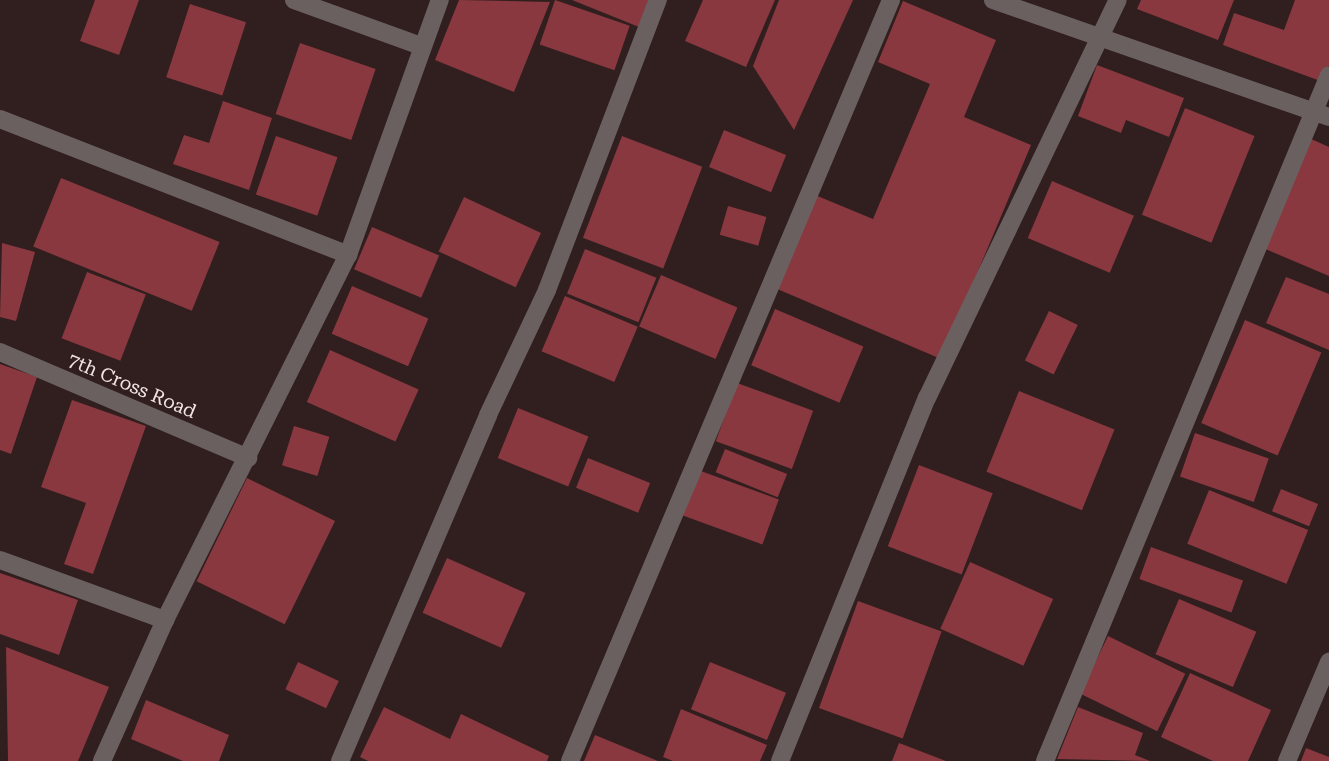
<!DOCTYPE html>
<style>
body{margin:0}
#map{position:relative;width:1329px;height:761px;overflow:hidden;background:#311e1e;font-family:"Roboto Serif",serif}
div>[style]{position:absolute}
.building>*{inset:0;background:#89383f;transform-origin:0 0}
.minor>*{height:18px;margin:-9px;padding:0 9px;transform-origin:9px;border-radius:9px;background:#6b6060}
.tertiary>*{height:18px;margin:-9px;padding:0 9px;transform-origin:9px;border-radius:9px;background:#6b6060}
span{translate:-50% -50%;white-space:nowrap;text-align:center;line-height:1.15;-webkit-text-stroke:5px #311e1e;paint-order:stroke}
.street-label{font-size:19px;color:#f3e4e4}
</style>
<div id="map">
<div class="building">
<div style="clip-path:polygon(95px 0,139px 0,119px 55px,80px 41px)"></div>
<div style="clip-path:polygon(459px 0,550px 2px,514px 92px,435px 60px)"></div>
<div style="left:555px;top:0;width:79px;height:47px;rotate:19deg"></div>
<div style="clip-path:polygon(572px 0,655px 0,644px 29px)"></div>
<div style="clip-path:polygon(703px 0,775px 0,746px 67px,685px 41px)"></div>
<div style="clip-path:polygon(779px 0,853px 0,794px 130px,753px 66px)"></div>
<div style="clip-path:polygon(1141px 0,1234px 0,1218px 40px,1137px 9px)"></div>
<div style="clip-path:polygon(1295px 0,1329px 0,1329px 65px,1323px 82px,1223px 45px,1234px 13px,1284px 30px)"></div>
<div style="clip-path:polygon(903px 1px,996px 40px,964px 117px,1031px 145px,941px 359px,775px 288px,815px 195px,873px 219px,930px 84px,878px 62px)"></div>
<div style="left:190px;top:4px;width:59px;height:77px;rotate:18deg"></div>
<div style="left:300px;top:43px;width:80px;height:75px;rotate:19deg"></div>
<div style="clip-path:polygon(1097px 65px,1184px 98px,1169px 137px,1126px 120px,1121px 133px,1078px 116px)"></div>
<div style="clip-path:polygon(223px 101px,272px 118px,249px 190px,173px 164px,184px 135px,209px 143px)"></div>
<div style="left:1185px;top:108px;width:75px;height:115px;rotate:22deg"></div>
<div style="left:724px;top:130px;width:67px;height:40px;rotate:22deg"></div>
<div style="left:276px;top:136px;width:65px;height:62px;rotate:19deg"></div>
<div style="left:622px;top:136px;width:86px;height:109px;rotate:21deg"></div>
<div style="clip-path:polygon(1309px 138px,1329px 147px,1329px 276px,1263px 248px)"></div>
<div style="left:61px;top:178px;width:171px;height:74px;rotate:22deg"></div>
<div style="left:1052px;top:181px;width:89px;height:62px;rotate:23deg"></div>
<div style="left:464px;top:197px;width:85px;height:60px;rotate:25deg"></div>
<div style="left:728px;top:206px;width:40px;height:30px;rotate:16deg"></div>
<div style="left:372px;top:227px;width:73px;height:46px;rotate:23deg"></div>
<div style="clip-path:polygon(2px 243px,35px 252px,16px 321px,0 317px)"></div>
<div style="left:585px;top:249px;width:77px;height:48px;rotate:22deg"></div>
<div style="left:87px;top:272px;width:63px;height:71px;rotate:21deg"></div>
<div style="left:661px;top:275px;width:83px;height:56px;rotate:23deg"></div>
<div style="clip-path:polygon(1286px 277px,1329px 294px,1329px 350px,1266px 323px)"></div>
<div style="left:352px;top:286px;width:83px;height:52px;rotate:23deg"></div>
<div style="left:565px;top:296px;width:79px;height:60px;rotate:23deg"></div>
<div style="left:775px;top:309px;width:96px;height:61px;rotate:23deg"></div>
<div style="left:1049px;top:311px;width:32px;height:55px;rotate:26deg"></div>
<div style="left:1245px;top:320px;width:83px;height:112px;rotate:23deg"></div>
<div style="left:330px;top:350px;width:97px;height:57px;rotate:24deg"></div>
<div style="clip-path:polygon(0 364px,37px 377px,11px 454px,0 450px)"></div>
<div style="left:737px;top:383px;width:81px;height:62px;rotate:20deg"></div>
<div style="left:1019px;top:391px;width:103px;height:87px;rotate:22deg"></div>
<div style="clip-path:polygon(72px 400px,146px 426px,93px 574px,64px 564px,86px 503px,41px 487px)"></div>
<div style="left:518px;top:408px;width:76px;height:54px;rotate:22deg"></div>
<div style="left:294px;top:426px;width:37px;height:41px;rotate:17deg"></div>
<div style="left:1195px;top:433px;width:78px;height:46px;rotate:19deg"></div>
<div style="left:725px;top:449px;width:67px;height:25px;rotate:22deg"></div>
<div style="left:588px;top:458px;width:67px;height:32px;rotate:22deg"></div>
<div style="left:919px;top:465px;width:79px;height:87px;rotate:21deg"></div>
<div style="left:698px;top:470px;width:86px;height:48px;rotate:20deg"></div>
<div style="left:247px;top:478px;width:98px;height:115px;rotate:26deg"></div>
<div style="left:1281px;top:489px;width:40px;height:24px;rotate:22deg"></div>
<div style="left:1209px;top:490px;width:107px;height:58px;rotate:22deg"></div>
<div style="left:1151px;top:547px;width:98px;height:34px;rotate:20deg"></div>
<div style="left:447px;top:558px;width:86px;height:60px;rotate:24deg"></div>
<div style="left:970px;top:562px;width:91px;height:73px;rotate:24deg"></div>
<div style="clip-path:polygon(0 573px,78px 600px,59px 655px,0 634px)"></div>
<div style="left:1179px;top:599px;width:84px;height:60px;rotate:23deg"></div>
<div style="left:858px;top:601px;width:89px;height:114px;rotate:20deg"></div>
<div style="left:1108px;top:636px;width:86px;height:64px;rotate:26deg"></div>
<div style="clip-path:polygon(6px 647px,109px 687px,78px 761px,8px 761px)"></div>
<div style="left:298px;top:662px;width:45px;height:30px;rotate:25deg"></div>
<div style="left:710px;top:662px;width:82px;height:51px;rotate:22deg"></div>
<div style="clip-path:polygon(1190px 673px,1271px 710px,1248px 761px,1213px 761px,1161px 737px)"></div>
<div style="clip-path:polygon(146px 700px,229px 735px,219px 761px,183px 761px,131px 739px)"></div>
<div style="clip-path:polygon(384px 707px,450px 739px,461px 714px,549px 756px,547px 761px,368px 761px,360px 757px)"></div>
<div style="clip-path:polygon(1078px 707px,1143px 733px,1135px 755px,1150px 761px,1057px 759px)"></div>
<div style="clip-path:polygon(681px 709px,767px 745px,760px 761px,673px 761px,663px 757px)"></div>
<div style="clip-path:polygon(595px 735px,658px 761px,584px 761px)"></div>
<div style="clip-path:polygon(899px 743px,946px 761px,892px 761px)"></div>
<div style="clip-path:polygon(1306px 748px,1329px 757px,1329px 761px,1301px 761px)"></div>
</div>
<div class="minor">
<div style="left:294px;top:0;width:135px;rotate:19.9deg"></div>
<div style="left:0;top:119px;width:374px;rotate:21.3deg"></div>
<div style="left:0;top:352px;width:270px;rotate:23.1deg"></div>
<div style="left:0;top:560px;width:176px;rotate:20deg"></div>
<div style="left:165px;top:620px;width:408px;rotate:-63.4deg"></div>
<div style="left:348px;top:255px;width:271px;rotate:-70.2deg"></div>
<div style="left:102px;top:761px;width:154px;rotate:-65.9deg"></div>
<div style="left:340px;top:761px;width:376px;rotate:-66.8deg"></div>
<div style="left:488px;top:415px;width:138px;rotate:-64.7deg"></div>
<div style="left:547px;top:290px;width:311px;rotate:-69.1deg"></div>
<div style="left:570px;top:761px;width:826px;rotate:-67.13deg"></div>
<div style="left:780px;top:761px;width:392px;rotate:-68deg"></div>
<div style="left:927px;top:398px;width:441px;rotate:-64.4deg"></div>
<div style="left:1045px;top:761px;width:742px;rotate:-67.51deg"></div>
<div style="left:1287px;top:761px;width:108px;rotate:-67deg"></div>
</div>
<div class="tertiary">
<div style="left:993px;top:0;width:356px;rotate:19.2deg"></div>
</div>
<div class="street-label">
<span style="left:132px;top:386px;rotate:23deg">7th Cross Road</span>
</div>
</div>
